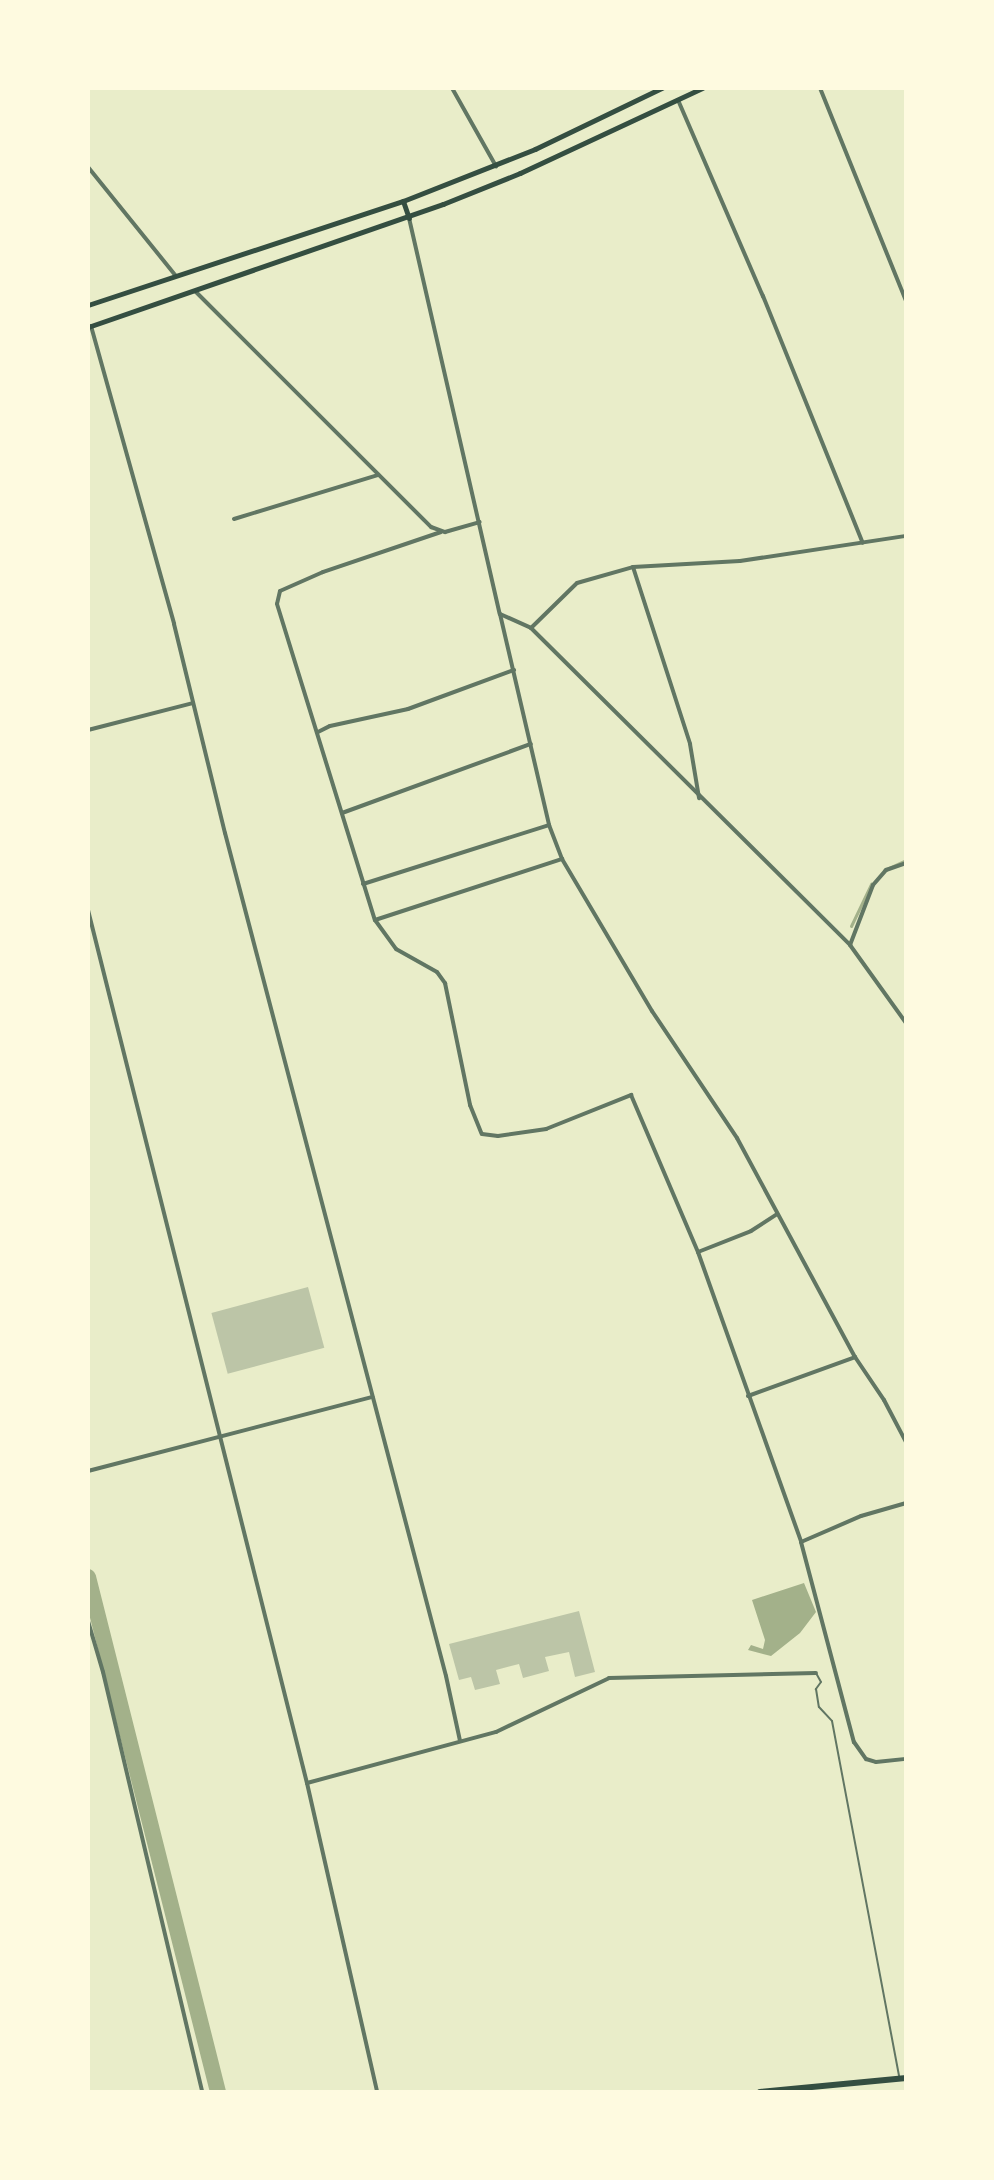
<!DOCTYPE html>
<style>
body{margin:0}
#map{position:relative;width:994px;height:2180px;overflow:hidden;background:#e9edc9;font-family:Signika,sans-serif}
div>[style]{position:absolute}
.water>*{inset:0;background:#a3b18a}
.stream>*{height:3px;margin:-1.5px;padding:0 1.5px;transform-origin:1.5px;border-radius:1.5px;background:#a3b18a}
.river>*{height:16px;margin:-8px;padding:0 8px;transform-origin:8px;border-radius:8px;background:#a3b18a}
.building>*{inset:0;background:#bcc5a7;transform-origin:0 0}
.service>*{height:2px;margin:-1px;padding:0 1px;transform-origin:1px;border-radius:1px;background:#617663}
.minor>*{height:4px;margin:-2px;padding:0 2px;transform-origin:2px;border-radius:2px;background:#617663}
.secondary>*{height:5px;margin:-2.5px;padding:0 2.5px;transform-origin:2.5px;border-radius:2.5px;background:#344e41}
.primary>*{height:6px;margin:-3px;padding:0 3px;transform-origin:3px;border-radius:3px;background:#344e41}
span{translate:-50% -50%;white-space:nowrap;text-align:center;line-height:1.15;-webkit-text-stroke:7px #fefae0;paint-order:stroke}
.frame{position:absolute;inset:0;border:90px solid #fefae0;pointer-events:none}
</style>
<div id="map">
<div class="water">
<div style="clip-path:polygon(804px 1583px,816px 1612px,800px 1633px,771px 1656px,748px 1650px,751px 1645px,763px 1649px,765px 1640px,752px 1600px)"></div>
</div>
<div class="stream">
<div style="left:884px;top:870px;width:24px;rotate:-24deg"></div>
<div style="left:851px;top:926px;width:47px;rotate:-64.5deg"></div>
</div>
<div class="river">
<div style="left:88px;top:1577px;width:531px;rotate:75.83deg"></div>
</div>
<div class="building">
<div style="left:308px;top:1287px;width:63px;height:100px;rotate:75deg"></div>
<div style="clip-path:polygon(579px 1611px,595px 1672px,575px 1677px,569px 1652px,545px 1657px,549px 1671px,523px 1678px,519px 1664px,496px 1670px,500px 1684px,475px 1690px,471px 1677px,459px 1680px,449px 1644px)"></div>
</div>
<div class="service">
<div style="left:816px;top:1673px;width:10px;rotate:61deg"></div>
<div style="left:821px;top:1682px;width:9px;rotate:126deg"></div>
<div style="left:816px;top:1689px;width:18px;rotate:81deg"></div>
<div style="left:819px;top:1707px;width:19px;rotate:47deg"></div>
<div style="left:832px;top:1721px;width:362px;rotate:79.3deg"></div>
</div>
<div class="minor">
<div style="left:452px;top:88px;width:90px;rotate:60.6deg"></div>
<div style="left:820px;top:88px;width:230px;rotate:68deg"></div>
<div style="left:678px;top:100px;width:214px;rotate:66.6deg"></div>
<div style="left:763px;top:296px;width:266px;rotate:68deg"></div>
<div style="left:88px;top:167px;width:140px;rotate:51.1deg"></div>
<div style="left:409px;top:218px;width:406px;rotate:77.1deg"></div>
<div style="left:500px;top:614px;width:34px;rotate:24deg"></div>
<div style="left:531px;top:628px;width:450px;rotate:44.8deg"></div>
<div style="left:850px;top:945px;width:96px;rotate:54.3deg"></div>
<div style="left:195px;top:291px;width:334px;rotate:45deg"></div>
<div style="left:431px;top:527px;width:15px;rotate:20deg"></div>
<div style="left:445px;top:532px;width:36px;rotate:-16deg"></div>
<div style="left:91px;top:326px;width:309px;rotate:74.4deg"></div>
<div style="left:174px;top:624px;width:215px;rotate:76.3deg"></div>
<div style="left:225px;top:833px;width:871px;rotate:75.31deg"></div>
<div style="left:446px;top:1676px;width:66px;rotate:77.8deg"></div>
<div style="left:234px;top:519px;width:151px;rotate:-17deg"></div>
<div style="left:441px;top:532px;width:125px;rotate:161.3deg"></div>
<div style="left:323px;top:572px;width:47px;rotate:156.2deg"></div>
<div style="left:280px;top:591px;width:13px;rotate:103deg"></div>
<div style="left:277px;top:604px;width:331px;rotate:72.8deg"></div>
<div style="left:375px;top:920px;width:36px;rotate:54deg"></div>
<div style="left:396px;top:949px;width:47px;rotate:29.3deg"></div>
<div style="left:437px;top:972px;width:14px;rotate:54deg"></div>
<div style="left:445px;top:983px;width:125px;rotate:78.4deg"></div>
<div style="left:470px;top:1105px;width:31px;rotate:68deg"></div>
<div style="left:482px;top:1134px;width:16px;rotate:7deg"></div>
<div style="left:498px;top:1136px;width:49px;rotate:-8.3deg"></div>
<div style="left:546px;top:1129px;width:92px;rotate:-21.8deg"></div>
<div style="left:631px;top:1095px;width:171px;rotate:66.9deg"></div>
<div style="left:698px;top:1252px;width:308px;rotate:70.4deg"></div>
<div style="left:801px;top:1542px;width:207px;rotate:75.2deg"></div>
<div style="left:854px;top:1742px;width:21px;rotate:55deg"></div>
<div style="left:866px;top:1759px;width:10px;rotate:17deg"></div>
<div style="left:876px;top:1762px;width:30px;rotate:-6deg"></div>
<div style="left:633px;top:567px;width:186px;rotate:72.1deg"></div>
<div style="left:690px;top:744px;width:55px;rotate:80.5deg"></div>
<div style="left:500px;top:614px;width:217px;rotate:76.9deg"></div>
<div style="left:549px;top:825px;width:36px;rotate:69deg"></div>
<div style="left:562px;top:859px;width:177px;rotate:59.4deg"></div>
<div style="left:652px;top:1011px;width:153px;rotate:56.2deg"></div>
<div style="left:737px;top:1138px;width:249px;rotate:61.7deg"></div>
<div style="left:855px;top:1357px;width:52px;rotate:56deg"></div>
<div style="left:884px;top:1400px;width:47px;rotate:62.4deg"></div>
<div style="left:531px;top:628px;width:64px;rotate:-44.4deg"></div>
<div style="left:577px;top:583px;width:58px;rotate:-15.9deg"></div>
<div style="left:633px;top:567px;width:107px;rotate:-3.2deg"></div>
<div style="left:740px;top:561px;width:168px;rotate:-8.6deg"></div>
<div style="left:88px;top:730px;width:108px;rotate:-14.4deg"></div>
<div style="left:318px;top:732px;width:13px;rotate:-27deg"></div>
<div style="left:330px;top:726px;width:80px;rotate:-12.3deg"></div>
<div style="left:408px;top:709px;width:113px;rotate:-20.2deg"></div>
<div style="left:342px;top:813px;width:201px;rotate:-20.1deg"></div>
<div style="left:363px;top:884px;width:195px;rotate:-17.6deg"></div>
<div style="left:88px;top:910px;width:900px;rotate:75.92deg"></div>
<div style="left:307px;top:1783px;width:317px;rotate:77.2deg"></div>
<div style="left:375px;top:920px;width:197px;rotate:-18.1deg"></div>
<div style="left:850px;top:945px;width:64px;rotate:-69deg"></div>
<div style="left:873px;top:885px;width:20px;rotate:-49deg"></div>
<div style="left:886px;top:870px;width:21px;rotate:-19deg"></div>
<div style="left:698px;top:1252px;width:57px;rotate:-21.6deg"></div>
<div style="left:751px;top:1231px;width:31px;rotate:-33deg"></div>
<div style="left:748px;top:1396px;width:114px;rotate:-20deg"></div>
<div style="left:88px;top:1471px;width:294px;rotate:-14.6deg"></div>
<div style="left:801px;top:1542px;width:65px;rotate:-23.4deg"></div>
<div style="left:861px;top:1516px;width:47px;rotate:-16.1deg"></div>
<div style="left:88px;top:1621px;width:53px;rotate:73.6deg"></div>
<div style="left:103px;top:1672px;width:432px;rotate:76.7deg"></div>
<div style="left:307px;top:1783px;width:196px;rotate:-15.1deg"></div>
<div style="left:496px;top:1732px;width:125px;rotate:-25.5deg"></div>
<div style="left:609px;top:1678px;width:207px;rotate:-1.4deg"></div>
</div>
<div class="secondary">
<div style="left:403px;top:201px;width:18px;rotate:71deg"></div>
<div style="left:88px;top:305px;width:332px;rotate:-18.3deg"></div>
<div style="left:403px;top:201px;width:142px;rotate:-21.5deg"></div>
<div style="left:535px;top:149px;width:141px;rotate:-25.7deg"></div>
<div style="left:88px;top:327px;width:376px;rotate:-19.1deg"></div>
<div style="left:443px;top:204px;width:83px;rotate:-21.9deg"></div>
<div style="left:520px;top:173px;width:201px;rotate:-25deg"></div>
</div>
<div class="primary">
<div style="left:760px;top:2092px;width:147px;rotate:-5.5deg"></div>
</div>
<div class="frame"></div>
</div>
